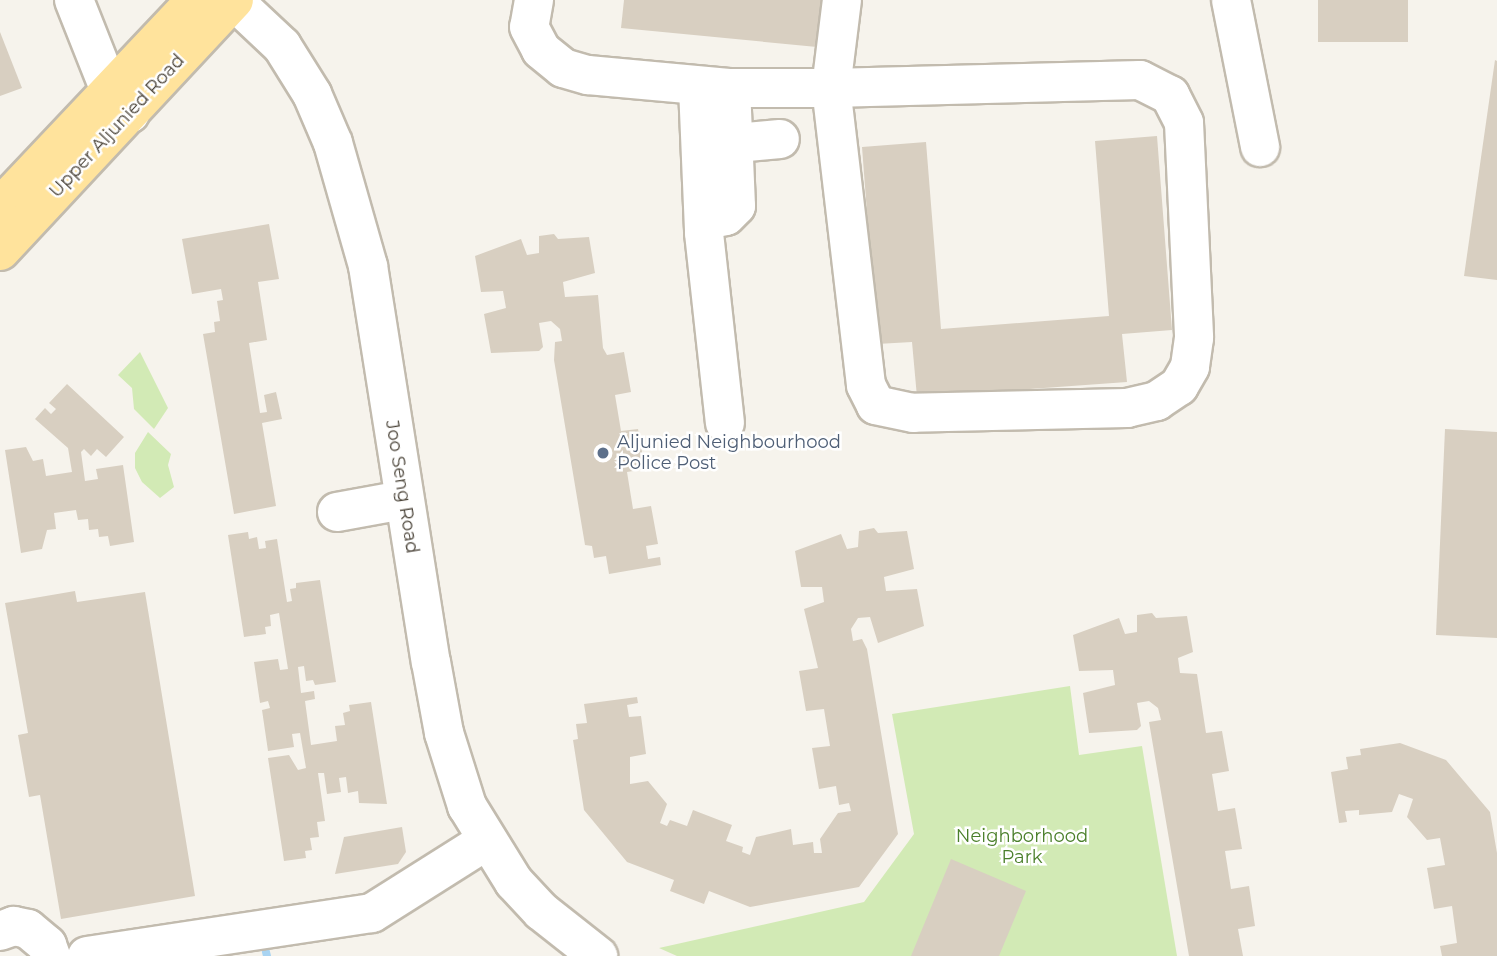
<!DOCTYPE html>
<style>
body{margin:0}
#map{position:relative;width:1497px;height:956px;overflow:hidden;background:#f6f3ec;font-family:Montserrat,sans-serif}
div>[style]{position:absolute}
.green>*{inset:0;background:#d2eab5}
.stream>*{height:8px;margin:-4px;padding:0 4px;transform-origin:4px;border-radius:4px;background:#a9d4f2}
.building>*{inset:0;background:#d8cfc1;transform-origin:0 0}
.roads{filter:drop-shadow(2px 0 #c2bbae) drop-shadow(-2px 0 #c2bbae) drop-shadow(0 2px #c2bbae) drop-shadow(0 -2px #c2bbae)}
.minor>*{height:38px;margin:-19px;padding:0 19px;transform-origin:19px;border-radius:19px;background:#fff}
.major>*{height:38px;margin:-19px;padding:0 19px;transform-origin:19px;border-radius:19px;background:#ffe39c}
.dots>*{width:19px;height:19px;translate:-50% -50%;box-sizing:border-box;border:4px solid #fff;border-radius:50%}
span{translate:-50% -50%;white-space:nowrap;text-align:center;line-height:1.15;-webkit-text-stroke:5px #fff;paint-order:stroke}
.street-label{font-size:18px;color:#4b4439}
.service-label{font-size:18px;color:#4e5e75}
.left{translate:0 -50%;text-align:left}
.park-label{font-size:18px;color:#4a7f2a}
</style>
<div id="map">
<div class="green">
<div style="clip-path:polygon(140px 352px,168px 408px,154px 429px,134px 409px,132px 388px,118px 375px)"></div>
<div style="clip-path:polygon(148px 432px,171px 454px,168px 465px,174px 487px,160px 498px,142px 482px,135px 468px,135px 453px)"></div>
<div style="clip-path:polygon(1070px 686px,1079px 755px,1142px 746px,1177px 956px,677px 956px,659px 948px,864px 902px,914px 834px,892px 714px)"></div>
</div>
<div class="stream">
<div style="left:266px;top:952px;width:4px;rotate:76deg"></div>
</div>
<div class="building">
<div style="clip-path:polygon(624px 0,822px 0,817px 47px,621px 28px)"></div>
<div style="left:1318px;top:0;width:90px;height:42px"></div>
<div style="clip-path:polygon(0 32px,22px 88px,0 96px)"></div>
<div style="clip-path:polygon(1495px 60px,1497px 61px,1497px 280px,1464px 276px)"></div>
<div style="clip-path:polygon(1157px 136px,1172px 330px,1122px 334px,1127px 382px,917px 397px,912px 342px,877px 344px,862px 147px,926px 142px,941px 329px,1109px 316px,1095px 141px)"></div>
<div style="clip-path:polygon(269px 224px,279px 279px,258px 282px,267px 340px,249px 343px,260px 413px,267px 412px,264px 395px,276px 392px,282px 419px,262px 423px,276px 506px,234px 514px,203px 334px,215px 332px,214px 322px,220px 321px,217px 301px,223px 300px,221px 289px,192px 294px,182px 239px)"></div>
<div style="clip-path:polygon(554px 234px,558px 239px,589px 237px,595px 273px,563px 282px,565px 297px,598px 295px,603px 348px,607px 355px,624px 352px,631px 392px,615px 395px,621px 431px,638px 429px,645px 469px,627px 472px,633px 509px,651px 506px,658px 544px,646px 546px,648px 559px,660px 557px,661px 565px,609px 574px,606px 556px,594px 558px,592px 546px,585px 545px,554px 360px,555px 342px,562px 341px,560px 329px,551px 321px,539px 323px,543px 347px,539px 351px,491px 353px,484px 314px,506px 308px,503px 291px,481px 292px,475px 256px,521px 239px,527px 255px,539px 253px,539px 236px)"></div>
<div style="clip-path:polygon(67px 384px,124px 437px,106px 457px,97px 449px,91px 456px,84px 449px,81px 452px,85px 481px,98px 479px,96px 469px,123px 465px,134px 542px,110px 546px,108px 536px,99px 537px,98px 529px,89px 530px,88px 519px,78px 520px,76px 510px,54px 513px,56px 529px,47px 530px,42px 549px,21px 553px,5px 450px,26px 447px,33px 461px,43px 459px,46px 476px,72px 472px,68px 448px,35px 419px,45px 408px,51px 414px,56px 409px,49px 403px)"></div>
<div style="clip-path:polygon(1445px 429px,1497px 432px,1497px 638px,1436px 635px)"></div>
<div style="clip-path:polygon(874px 528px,878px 533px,907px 531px,914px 569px,884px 577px,886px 591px,917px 589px,924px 626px,878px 643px,870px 617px,858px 618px,851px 629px,853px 641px,862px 639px,867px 649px,898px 834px,859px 887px,750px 907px,709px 891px,704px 904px,670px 891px,674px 880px,627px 862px,584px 810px,573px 740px,578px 739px,576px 724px,587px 723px,584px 704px,637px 697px,638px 703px,627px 705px,629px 717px,641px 716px,646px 754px,630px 757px,630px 784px,648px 781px,667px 804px,660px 823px,667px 826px,670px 820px,687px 826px,693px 810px,732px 825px,726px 841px,743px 847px,742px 852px,750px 855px,756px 837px,791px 829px,793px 845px,813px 842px,814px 853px,822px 853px,820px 839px,838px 813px,851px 811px,849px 803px,839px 805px,836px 786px,819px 789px,812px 748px,830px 746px,824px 709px,806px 711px,799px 671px,818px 668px,804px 609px,824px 602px,822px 587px,801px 587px,795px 551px,841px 534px,847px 549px,858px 547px,859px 531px)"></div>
<div style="clip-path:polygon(248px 532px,249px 539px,257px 537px,259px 549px,266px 548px,265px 541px,277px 539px,287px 602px,292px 601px,290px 589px,296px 588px,296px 583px,320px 580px,336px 682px,315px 685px,313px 680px,306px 681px,304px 666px,298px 667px,301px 693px,314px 691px,315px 699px,305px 701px,311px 745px,337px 741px,335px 726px,345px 725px,343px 713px,350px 711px,349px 705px,371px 702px,387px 804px,359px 803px,358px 791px,348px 793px,346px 777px,339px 778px,341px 792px,327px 794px,324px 773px,318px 773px,325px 821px,317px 822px,319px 837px,310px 838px,312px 850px,305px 851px,306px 858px,284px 861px,268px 758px,289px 755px,298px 770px,306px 768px,300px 733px,292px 734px,294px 747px,268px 751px,262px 710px,270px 708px,268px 701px,260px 703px,254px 662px,278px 659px,280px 670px,288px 669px,279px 613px,270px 615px,271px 626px,265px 627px,266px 634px,244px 637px,228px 535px)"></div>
<div style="clip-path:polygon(75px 591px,77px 602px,145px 592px,195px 896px,61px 919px,40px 795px,29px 797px,18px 735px,28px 733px,5px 603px)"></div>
<div style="clip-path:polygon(1152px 613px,1156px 618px,1187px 616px,1193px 652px,1178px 658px,1180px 673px,1197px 674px,1206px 733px,1222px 731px,1229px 771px,1212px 774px,1218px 811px,1235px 808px,1242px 849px,1225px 851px,1231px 889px,1249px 886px,1255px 926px,1238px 929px,1243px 956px,1189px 956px,1149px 722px,1161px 720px,1158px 708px,1149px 701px,1137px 703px,1141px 726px,1137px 730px,1089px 733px,1083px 693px,1115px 685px,1113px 670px,1079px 671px,1073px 635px,1119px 618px,1125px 634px,1137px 632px,1137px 615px)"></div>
<div style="clip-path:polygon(1400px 743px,1446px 760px,1490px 812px,1497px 853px,1497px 956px,1442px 956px,1440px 946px,1457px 943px,1452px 906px,1434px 909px,1427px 868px,1445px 865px,1440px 838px,1427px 840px,1407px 817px,1413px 799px,1399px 794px,1392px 812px,1359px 815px,1359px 810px,1345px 811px,1347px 822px,1339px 823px,1331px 772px,1348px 769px,1346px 757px,1361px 755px,1360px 749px)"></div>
<div style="clip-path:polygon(402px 827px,406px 852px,398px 864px,335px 874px,344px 837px)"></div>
<div style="clip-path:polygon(951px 859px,1026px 891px,999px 956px,911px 956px)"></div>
</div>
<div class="roads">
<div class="minor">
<div style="left:74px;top:0;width:98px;rotate:68.4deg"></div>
<div style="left:110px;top:91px;width:30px;rotate:48deg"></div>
<div style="left:233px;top:0;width:67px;rotate:43.2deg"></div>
<div style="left:282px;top:46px;width:57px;rotate:58deg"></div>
<div style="left:312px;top:94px;width:53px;rotate:66.8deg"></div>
<div style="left:333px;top:143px;width:128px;rotate:74.1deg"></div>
<div style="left:368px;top:266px;width:401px;rotate:81deg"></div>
<div style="left:431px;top:662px;width:72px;rotate:79.6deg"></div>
<div style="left:444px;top:733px;width:77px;rotate:72.5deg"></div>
<div style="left:467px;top:806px;width:89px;rotate:58.3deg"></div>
<div style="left:514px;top:882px;width:40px;rotate:47deg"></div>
<div style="left:541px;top:911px;width:73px;rotate:38.3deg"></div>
<div style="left:534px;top:0;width:27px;rotate:100deg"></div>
<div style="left:529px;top:27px;width:26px;rotate:62deg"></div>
<div style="left:541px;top:50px;width:28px;rotate:39deg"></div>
<div style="left:563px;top:68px;width:26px;rotate:16deg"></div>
<div style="left:588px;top:75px;width:144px;rotate:5.2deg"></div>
<div style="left:731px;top:88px;width:100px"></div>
<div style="left:831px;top:88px;width:309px;rotate:-1.5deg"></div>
<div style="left:1140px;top:80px;width:34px;rotate:27deg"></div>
<div style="left:1170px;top:95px;width:31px;rotate:63deg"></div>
<div style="left:1184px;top:123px;width:215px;rotate:87.3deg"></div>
<div style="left:1194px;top:338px;width:29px;rotate:98deg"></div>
<div style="left:1190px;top:367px;width:22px;rotate:120deg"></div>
<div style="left:1179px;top:386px;width:27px;rotate:146deg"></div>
<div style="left:1157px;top:401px;width:31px;rotate:167deg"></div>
<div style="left:1127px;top:408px;width:214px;rotate:178.7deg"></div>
<div style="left:913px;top:413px;width:38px;rotate:-168deg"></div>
<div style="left:876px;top:405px;width:22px;rotate:-117deg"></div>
<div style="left:866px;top:385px;width:299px;rotate:-96.7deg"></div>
<div style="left:831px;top:88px;width:89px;rotate:-82.9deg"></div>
<div style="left:1231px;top:0;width:150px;rotate:78.8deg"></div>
<div style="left:698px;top:87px;width:146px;rotate:87.6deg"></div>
<div style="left:704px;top:233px;width:191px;rotate:83.7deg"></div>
<div style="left:736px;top:143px;width:44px;rotate:-5.2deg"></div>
<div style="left:705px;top:220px;width:21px;rotate:-11deg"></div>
<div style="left:726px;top:216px;width:14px;rotate:-45deg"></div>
<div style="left:736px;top:206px;width:118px;rotate:-92.4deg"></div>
<div style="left:337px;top:512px;width:67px;rotate:-10.3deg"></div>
<div style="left:0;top:931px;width:15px;rotate:-20deg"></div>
<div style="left:14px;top:926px;width:14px;rotate:12deg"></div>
<div style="left:28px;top:929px;width:25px;rotate:40deg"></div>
<div style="left:47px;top:945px;width:12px;rotate:70deg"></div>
<div style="left:87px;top:956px;width:288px;rotate:-8.6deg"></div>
<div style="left:372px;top:913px;width:135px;rotate:-32.3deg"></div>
</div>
<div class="major">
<div style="left:0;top:207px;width:285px;rotate:-46.6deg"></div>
<div style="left:0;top:251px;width:343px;rotate:-47deg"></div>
</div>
</div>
<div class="dots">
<div style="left:603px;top:453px;background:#5c6f8a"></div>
</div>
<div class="street-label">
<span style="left:117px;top:126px;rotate:-47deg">Upper Aljunied Road</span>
<span style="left:402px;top:487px;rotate:81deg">Joo Seng Road</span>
</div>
<div class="service-label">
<span class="left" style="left:617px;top:453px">Aljunied Neighbourhood<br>Police Post</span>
</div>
<div class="park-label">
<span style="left:1022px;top:847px">Neighborhood<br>Park</span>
</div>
</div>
